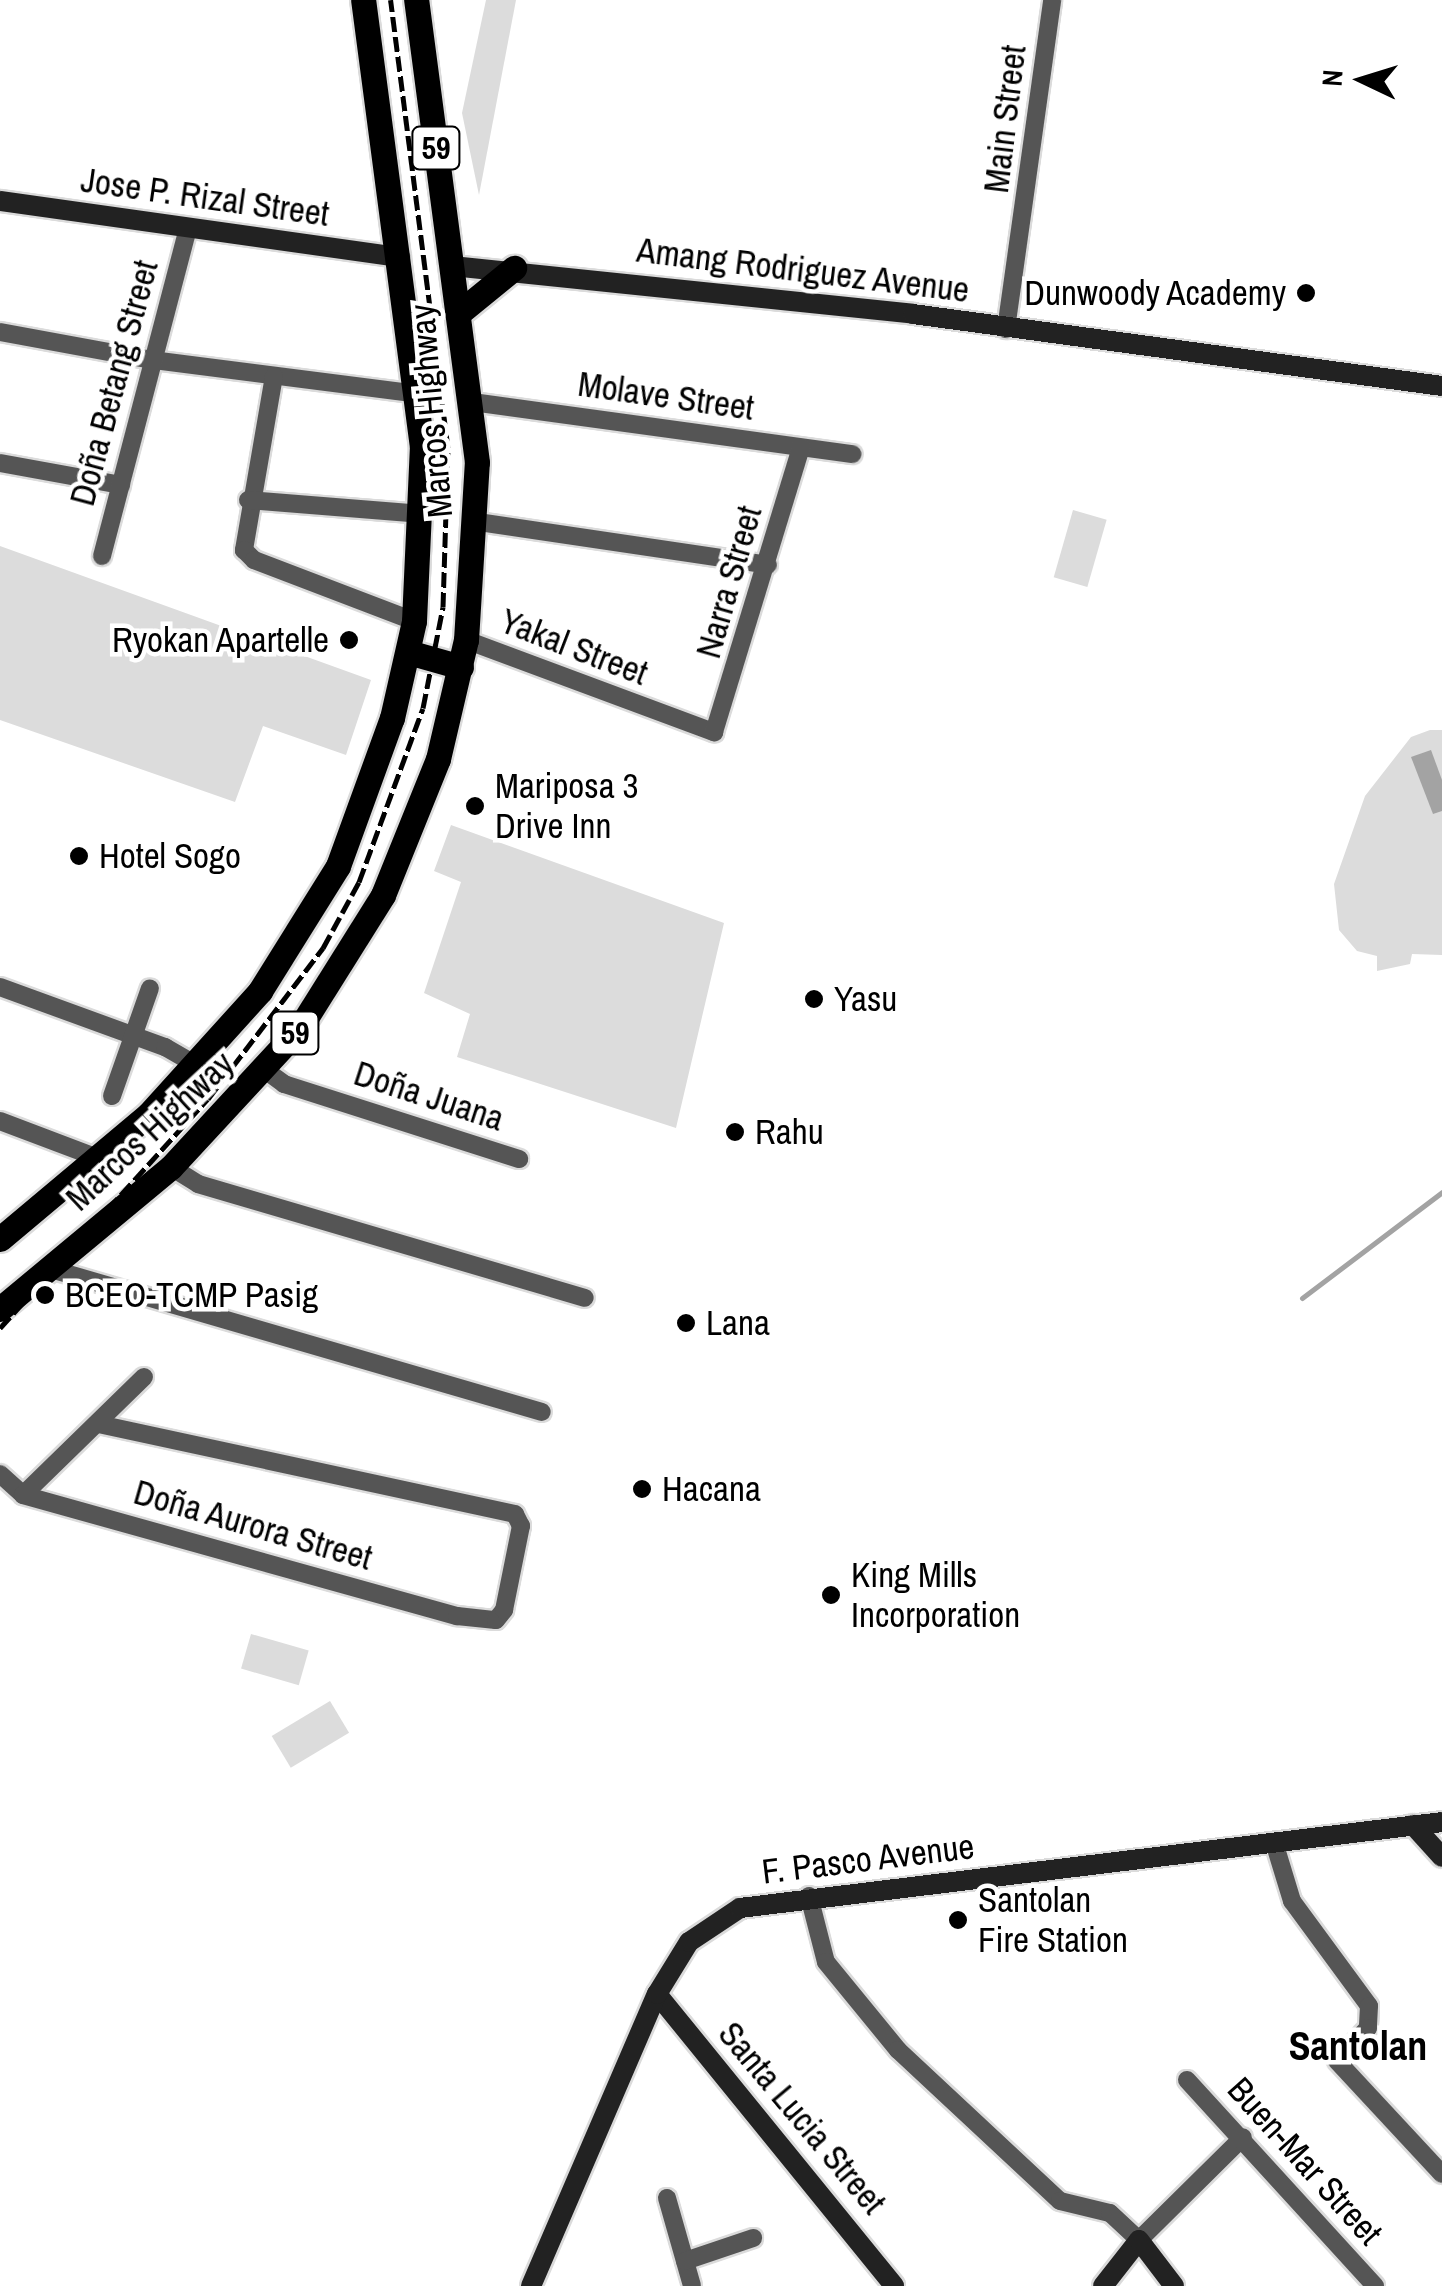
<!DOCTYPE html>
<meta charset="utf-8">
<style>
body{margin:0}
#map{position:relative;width:1442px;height:2286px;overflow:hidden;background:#fff;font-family:"Archivo Narrow",sans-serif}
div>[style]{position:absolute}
.green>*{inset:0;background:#dcdcdc;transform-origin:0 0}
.water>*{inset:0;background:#a3a3a3}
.stream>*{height:5px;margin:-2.5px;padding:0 2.5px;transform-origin:2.5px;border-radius:2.5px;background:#a3a3a3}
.roads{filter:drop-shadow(2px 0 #dbdbdb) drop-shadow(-2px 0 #dbdbdb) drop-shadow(0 2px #dbdbdb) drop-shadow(0 -2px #dbdbdb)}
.street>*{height:18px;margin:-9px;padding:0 9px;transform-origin:9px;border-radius:9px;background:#555}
.secondary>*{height:20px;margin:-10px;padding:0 10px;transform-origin:10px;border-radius:10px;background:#222}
.primary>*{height:25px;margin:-12.5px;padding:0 12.5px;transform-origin:12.5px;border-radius:12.5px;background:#000}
.rail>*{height:5px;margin-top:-2.5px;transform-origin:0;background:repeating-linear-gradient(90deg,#000 0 15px,transparent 0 20px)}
.dots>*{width:28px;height:28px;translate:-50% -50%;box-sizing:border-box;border:5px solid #fff;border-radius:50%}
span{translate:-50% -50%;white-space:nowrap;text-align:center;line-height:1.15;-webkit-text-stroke:9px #fff;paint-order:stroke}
.shield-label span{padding:2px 8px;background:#fff;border:2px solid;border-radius:8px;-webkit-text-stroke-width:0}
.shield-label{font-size:32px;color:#000;font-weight:700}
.street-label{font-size:35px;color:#000}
.poi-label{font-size:35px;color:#000}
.right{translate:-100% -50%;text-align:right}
.left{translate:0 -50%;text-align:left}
.quarter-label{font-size:40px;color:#000;font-weight:700}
.north{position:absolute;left:1312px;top:30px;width:100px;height:100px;-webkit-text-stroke:8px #fff;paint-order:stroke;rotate:274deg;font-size:28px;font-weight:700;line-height:40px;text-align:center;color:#000}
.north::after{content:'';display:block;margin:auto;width:35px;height:45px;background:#000;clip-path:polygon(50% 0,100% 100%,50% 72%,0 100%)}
</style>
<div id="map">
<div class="green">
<div style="clip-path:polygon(486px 0,516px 0,479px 195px,462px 113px)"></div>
<div style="left:1073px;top:510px;width:35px;height:70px;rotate:16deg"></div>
<div style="clip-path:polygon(0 546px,371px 680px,346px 755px,263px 726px,235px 802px,0 720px)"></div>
<div style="clip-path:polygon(1430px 730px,1442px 730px,1442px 955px,1412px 954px,1410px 964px,1377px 971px,1377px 956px,1357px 951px,1339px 930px,1334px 884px,1365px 796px,1411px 737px)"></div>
<div style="clip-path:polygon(451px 825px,724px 923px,676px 1128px,457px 1057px,470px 1014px,424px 993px,461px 882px,434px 871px)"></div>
<div style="left:251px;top:1634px;width:60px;height:36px;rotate:16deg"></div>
<div style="left:330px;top:1701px;width:37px;height:68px;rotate:59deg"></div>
</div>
<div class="water">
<div style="clip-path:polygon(1431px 750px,1442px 780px,1442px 811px,1433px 814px,1411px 757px)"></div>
</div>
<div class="stream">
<div style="left:1302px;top:1298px;width:176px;rotate:-37.1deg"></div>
</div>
<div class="roads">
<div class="street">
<div style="left:1006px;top:329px;width:332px;rotate:-82deg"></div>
<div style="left:0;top:332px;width:156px;rotate:10.4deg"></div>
<div style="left:153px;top:360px;width:266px;rotate:7.3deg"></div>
<div style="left:274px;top:376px;width:177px;rotate:99.8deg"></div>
<div style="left:244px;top:550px;width:14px;rotate:45deg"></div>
<div style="left:254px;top:560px;width:171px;rotate:20.9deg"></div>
<div style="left:472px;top:402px;width:384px;rotate:7.8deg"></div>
<div style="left:0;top:463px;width:123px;rotate:10.3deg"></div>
<div style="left:248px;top:500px;width:175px;rotate:4.6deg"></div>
<div style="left:478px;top:522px;width:293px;rotate:8.4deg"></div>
<div style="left:102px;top:556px;width:339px;rotate:-75.3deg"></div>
<div style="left:466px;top:640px;width:265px;rotate:20.4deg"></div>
<div style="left:714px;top:732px;width:297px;rotate:-73deg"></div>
<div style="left:0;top:987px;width:176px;rotate:20deg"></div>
<div style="left:165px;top:1047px;width:38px;rotate:30deg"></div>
<div style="left:265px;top:1070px;width:24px;rotate:36deg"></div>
<div style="left:284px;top:1084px;width:247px;rotate:17.7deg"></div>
<div style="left:112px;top:1096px;width:114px;rotate:-70.6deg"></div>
<div style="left:0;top:1121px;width:105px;rotate:20.7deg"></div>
<div style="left:171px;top:1167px;width:32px;rotate:32deg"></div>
<div style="left:198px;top:1184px;width:403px;rotate:16.4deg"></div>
<div style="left:51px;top:1269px;width:511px;rotate:16.24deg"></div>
<div style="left:0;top:1474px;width:31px;rotate:42deg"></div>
<div style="left:23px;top:1495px;width:451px;rotate:15.6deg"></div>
<div style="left:457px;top:1616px;width:39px;rotate:6deg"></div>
<div style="left:496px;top:1620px;width:13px;rotate:-51deg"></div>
<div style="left:504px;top:1610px;width:86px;rotate:-78.6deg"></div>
<div style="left:521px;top:1526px;width:13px;rotate:-117deg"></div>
<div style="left:515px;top:1514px;width:425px;rotate:-167.8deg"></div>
<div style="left:23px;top:1495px;width:169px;rotate:-44.3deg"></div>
<div style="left:1274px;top:1842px;width:62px;rotate:73deg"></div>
<div style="left:1292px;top:1901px;width:130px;rotate:53.7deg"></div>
<div style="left:1369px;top:2006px;width:22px;rotate:93deg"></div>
<div style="left:1368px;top:2028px;width:45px;rotate:133.2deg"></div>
<div style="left:1337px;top:2061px;width:154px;rotate:47.1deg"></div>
<div style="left:809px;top:1896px;width:68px;rotate:75.6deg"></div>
<div style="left:826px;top:1962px;width:114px;rotate:50.7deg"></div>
<div style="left:898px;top:2050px;width:221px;rotate:43deg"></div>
<div style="left:1060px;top:2201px;width:51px;rotate:13.5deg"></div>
<div style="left:1110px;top:2213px;width:40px;rotate:43deg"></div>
<div style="left:1139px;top:2240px;width:146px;rotate:-44.7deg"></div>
<div style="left:1187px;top:2080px;width:279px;rotate:47.6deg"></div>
<div style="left:667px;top:2198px;width:91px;rotate:74.1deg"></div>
<div style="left:685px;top:2261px;width:72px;rotate:-18.7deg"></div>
</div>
<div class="secondary">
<div style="left:0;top:201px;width:404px;rotate:8deg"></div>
<div style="left:452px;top:266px;width:463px;rotate:5.9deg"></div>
<div style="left:913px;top:314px;width:534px;rotate:7.75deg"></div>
<div style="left:1413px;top:1825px;width:43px;rotate:47.8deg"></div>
<div style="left:657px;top:1994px;width:376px;rotate:50.9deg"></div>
<div style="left:531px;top:2286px;width:318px;rotate:-66.7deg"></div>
<div style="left:657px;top:1994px;width:61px;rotate:-58.4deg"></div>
<div style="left:689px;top:1942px;width:61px;rotate:-33.7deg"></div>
<div style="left:740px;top:1908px;width:707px;rotate:-6.98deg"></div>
<div style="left:1103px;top:2286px;width:58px;rotate:-52deg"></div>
<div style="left:1139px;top:2240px;width:58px;rotate:52.7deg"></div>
</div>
<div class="primary">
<div style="left:460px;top:312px;width:70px;rotate:-39.2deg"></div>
<div style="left:408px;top:652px;width:55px;rotate:15.8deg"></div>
<div style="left:0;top:1239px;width:194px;rotate:-40deg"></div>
<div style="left:149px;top:1114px;width:166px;rotate:-47.9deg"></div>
<div style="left:260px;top:991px;width:147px;rotate:-58deg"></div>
<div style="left:338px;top:866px;width:158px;rotate:-70deg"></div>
<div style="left:392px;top:718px;width:99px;rotate:-77.2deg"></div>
<div style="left:414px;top:621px;width:174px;rotate:-87.4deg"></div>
<div style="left:422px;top:447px;width:451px;rotate:-97.5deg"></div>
<div style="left:0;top:1309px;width:222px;rotate:-39.7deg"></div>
<div style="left:171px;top:1167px;width:188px;rotate:-47.2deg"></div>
<div style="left:299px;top:1029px;width:158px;rotate:-57.9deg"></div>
<div style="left:383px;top:895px;width:147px;rotate:-68deg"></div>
<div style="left:438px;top:759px;width:122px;rotate:-76.8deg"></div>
<div style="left:466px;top:640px;width:178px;rotate:-86.5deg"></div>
<div style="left:477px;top:462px;width:466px;rotate:-97.5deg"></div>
</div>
</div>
<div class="rail">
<div style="left:0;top:1328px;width:309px;rotate:-47.8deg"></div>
<div style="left:208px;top:1099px;width:190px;rotate:-52.7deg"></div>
<div style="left:323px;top:948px;width:75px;rotate:-61.4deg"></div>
<div style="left:359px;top:882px;width:185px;rotate:-69.8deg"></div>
<div style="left:423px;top:708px;width:103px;rotate:-78.8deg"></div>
<div style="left:443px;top:607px;width:159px;rotate:-88.2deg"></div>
<div style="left:448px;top:448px;width:452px;rotate:-97.3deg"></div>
</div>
<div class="dots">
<div style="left:1306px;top:293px;background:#000"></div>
<div style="left:349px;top:640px;background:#000"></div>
<div style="left:475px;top:806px;background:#000"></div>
<div style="left:79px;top:856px;background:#000"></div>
<div style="left:814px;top:999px;background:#000"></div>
<div style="left:735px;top:1132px;background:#000"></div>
<div style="left:45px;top:1295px;background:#000"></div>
<div style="left:686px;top:1323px;background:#000"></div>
<div style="left:642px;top:1489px;background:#000"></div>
<div style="left:831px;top:1595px;background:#000"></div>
<div style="left:958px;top:1920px;background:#000"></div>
</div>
<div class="shield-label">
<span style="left:436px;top:148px">59</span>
<span style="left:295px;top:1033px">59</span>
</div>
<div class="street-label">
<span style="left:1005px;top:119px;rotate:-83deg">Main Street</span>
<span style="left:205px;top:197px;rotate:8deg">Jose P. Rizal Street</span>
<span style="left:803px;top:270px;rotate:7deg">Amang Rodriguez Avenue</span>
<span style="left:114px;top:383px;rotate:-75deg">Doña Betang Street</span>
<span style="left:666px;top:396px;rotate:8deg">Molave Street</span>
<span style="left:431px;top:411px;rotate:-95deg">Marcos Highway</span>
<span style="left:729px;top:582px;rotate:-74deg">Narra Street</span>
<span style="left:574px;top:647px;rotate:21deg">Yakal Street</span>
<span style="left:429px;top:1096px;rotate:18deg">Doña Juana</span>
<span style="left:150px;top:1131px;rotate:-43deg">Marcos Highway</span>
<span style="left:253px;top:1525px;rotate:16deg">Doña Aurora Street</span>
<span style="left:868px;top:1859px;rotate:-7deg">F. Pasco Avenue</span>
<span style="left:802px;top:2118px;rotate:50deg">Santa Lucia Street</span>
<span style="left:1305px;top:2161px;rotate:48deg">Buen-Mar Street</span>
</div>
<div class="poi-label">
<span class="right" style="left:1286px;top:293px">Dunwoody Academy</span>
<span class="right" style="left:329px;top:640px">Ryokan Apartelle</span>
<span class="left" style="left:495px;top:806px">Mariposa 3<br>Drive Inn</span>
<span class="left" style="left:99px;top:856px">Hotel Sogo</span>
<span class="left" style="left:834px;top:999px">Yasu</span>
<span class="left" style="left:755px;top:1132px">Rahu</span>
<span class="left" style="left:65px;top:1295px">BCEO-TCMP Pasig</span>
<span class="left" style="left:706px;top:1323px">Lana</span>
<span class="left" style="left:662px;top:1489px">Hacana</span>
<span class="left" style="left:851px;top:1595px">King Mills<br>Incorporation</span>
<span class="left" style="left:978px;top:1920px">Santolan<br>Fire Station</span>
</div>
<div class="quarter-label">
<span style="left:1358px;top:2046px">Santolan</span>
</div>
<div class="north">N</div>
</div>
